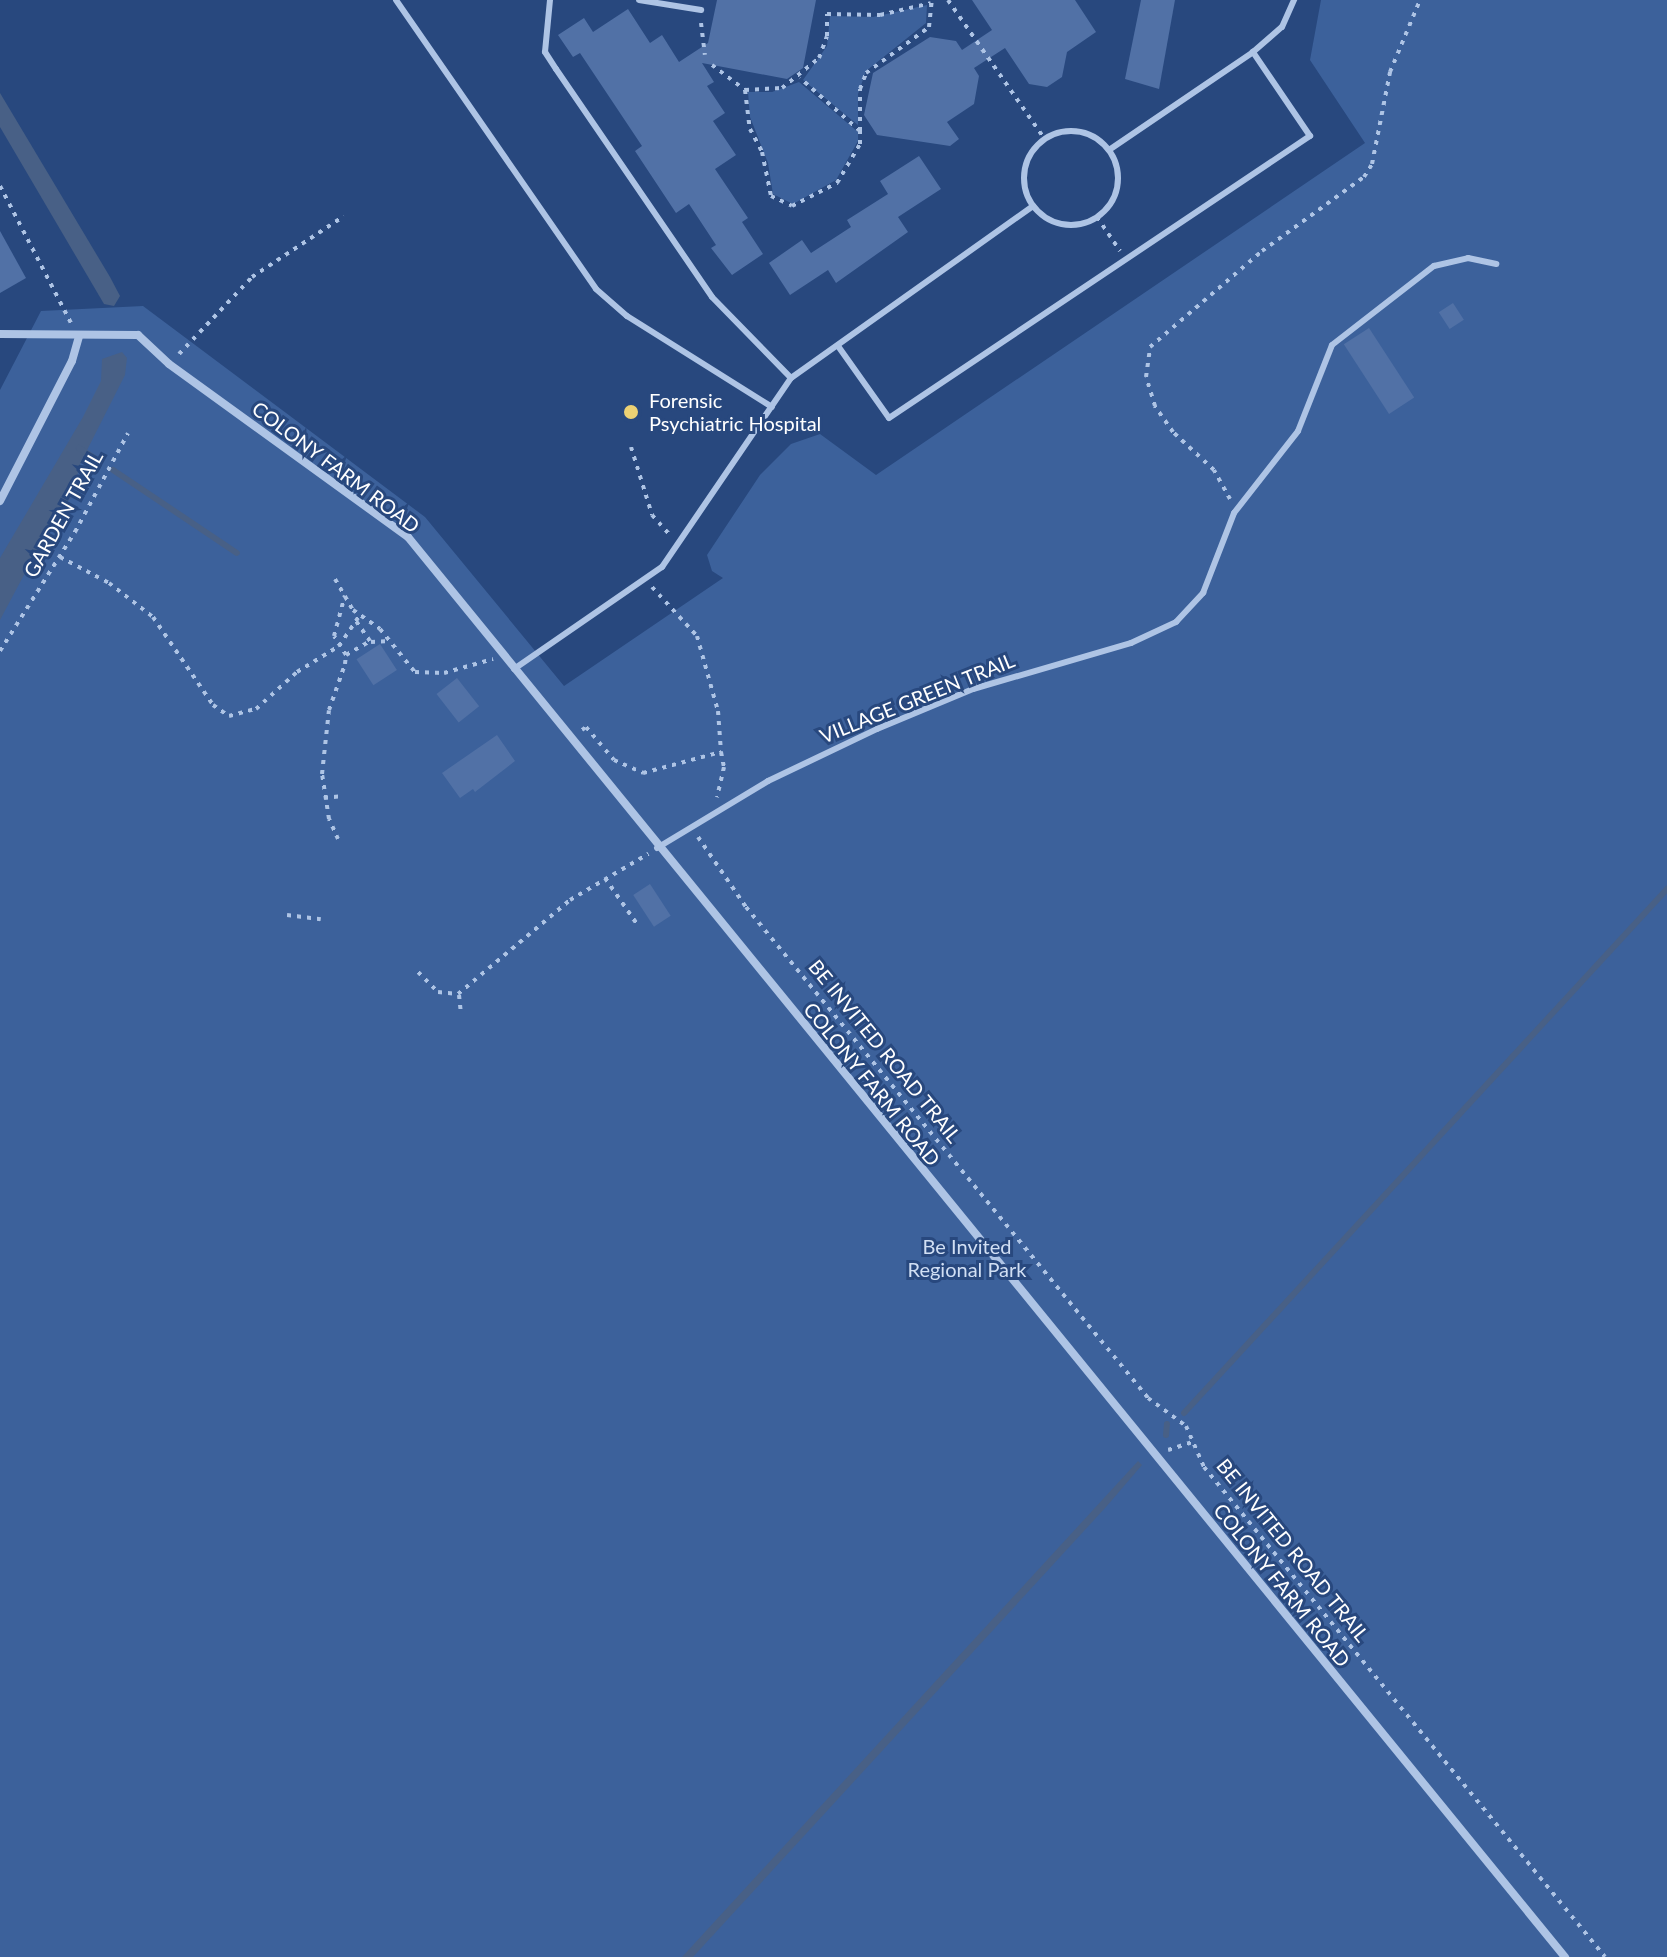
<!DOCTYPE html>
<style>
body{margin:0}
#map{position:relative;width:1667px;height:1957px;overflow:hidden;background:#28487e;font-family:Lato,sans-serif}
div>[style]{position:absolute}
.green>*{inset:0;background:#3c619b}
.water>*{inset:0;background:#486086}
.stream>*{height:6px;margin:-3px;padding:0 3px;transform-origin:3px;border-radius:3px;background:#486086}
.building>*{inset:0;background:#5171a6;transform-origin:0 0}
.path>*{height:4px;margin-top:-2px;transform-origin:0;background:repeating-linear-gradient(90deg,#aec4e5 0 4px,transparent 0 10px)}
.service>*{height:6px;margin:-3px;padding:0 3px;transform-origin:3px;border-radius:3px;background:#aec4e5}
.service>.ring{margin:-3px;padding:0;box-sizing:content-box;background:none;border:6px solid #aec4e5;border-radius:50%}
.minor>*{height:8px;margin:-4px;padding:0 4px;transform-origin:4px;border-radius:4px;background:#aec4e5}
.dots>*{width:22px;height:22px;translate:-50% -50%;box-sizing:border-box;border:4px solid #28487e;border-radius:50%}
span{translate:-50% -50%;white-space:nowrap;text-align:center;line-height:1.15;-webkit-text-stroke:6px #28487e;paint-order:stroke}
.poi-label{font-size:20px;color:#fff}
.left{translate:0 -50%;text-align:left}
.street-label{font-size:20px;color:#fff}
.park-label{font-size:20px;color:#d1dff4}
</style>
<div id="map">
<div class="green">
<div style="clip-path:polygon(1321px 0,1667px 0,1667px 1957px,0 1957px,0 390px,41px 311px,143px 306px,425px 517px,564px 686px,723px 578px,712px 571px,707px 555px,760px 475px,791px 444px,820px 434px,876px 475px,1365px 143px,1310px 60px)"></div>
<div style="clip-path:polygon(927px 5px,926px 23px,866px 71px,858px 94px,858px 125px,803px 80px,827px 46px,830px 16px,873px 17px)"></div>
<div style="clip-path:polygon(799px 82px,858px 132px,858px 141px,836px 180px,793px 204px,773px 194px,768px 163px,750px 117px,748px 92px,772px 92px)"></div>
</div>
<div class="water">
<div style="clip-path:polygon(0 93px,110px 277px,120px 296px,114px 306px,104px 304px,0 127px)"></div>
<div style="clip-path:polygon(122px 352px,127px 358px,125px 375px,81px 462px,71px 498px,58px 511px,0 620px,0 558px,83px 417px,101px 381px,102px 359px)"></div>
<div style="clip-path:polygon(1138px 1461px,1142px 1465px,1106px 1507px,693px 1957px,682px 1957px)"></div>
</div>
<div class="stream">
<div style="left:79px;top:448px;width:24px;rotate:33deg"></div>
<div style="left:113px;top:470px;width:149px;rotate:33.8deg"></div>
<div style="left:1184px;top:1413px;width:713px;rotate:-47.33deg"></div>
<div style="left:1166px;top:1435px;width:11px;rotate:-85deg"></div>
</div>
<div class="building">
<div style="clip-path:polygon(717px 0,816px 0,803px 68px,787px 79px,702px 63px,714px 82px,707px 86px,725px 113px,713px 121px,736px 155px,715px 169px,748px 218px,742px 222px,763px 254px,732px 275px,711px 248px,716px 245px,689px 204px,676px 213px,635px 151px,642px 146px,580px 53px,573px 57px,558px 35px,584px 18px,593px 32px,628px 9px,650px 43px,662px 35px,679px 62px,708px 43px)"></div>
<div style="clip-path:polygon(972px 0,1075px 0,1096px 32px,1067px 52px,1062px 77px,1047px 87px,1029px 84px,1005px 48px,974px 68px,979px 76px,974px 104px,947px 122px,959px 139px,950px 146px,877px 135px,864px 115px,873px 73px,930px 37px,956px 41px,962px 50px,992px 30px)"></div>
<div style="clip-path:polygon(1141px 0,1175px 0,1159px 89px,1125px 79px)"></div>
<div style="clip-path:polygon(919px 156px,941px 189px,898px 217px,908px 232px,836px 283px,828px 270px,790px 295px,769px 263px,802px 240px,811px 253px,851px 227px,847px 220px,888px 194px,880px 181px)"></div>
<div style="clip-path:polygon(0 231px,26px 278px,0 293px)"></div>
<div style="left:1453px;top:303px;width:20px;height:17px;rotate:57deg"></div>
<div style="left:1369px;top:328px;width:83px;height:30px;rotate:57deg"></div>
<div style="left:380px;top:644px;width:31px;height:28px;rotate:57deg"></div>
<div style="left:457px;top:678px;width:36px;height:26px;rotate:52deg"></div>
<div style="clip-path:polygon(497px 735px,515px 761px,475px 792px,473px 789px,460px 798px,442px 773px)"></div>
<div style="left:650px;top:884px;width:38px;height:20px;rotate:57deg"></div>
</div>
<div class="path">
<div style="left:948px;top:0;width:168px;rotate:55.2deg"></div>
<div style="left:701px;top:23px;width:32px;rotate:83deg"></div>
<div style="left:712px;top:65px;width:41px;rotate:37.1deg"></div>
<div style="left:745px;top:90px;width:37px;rotate:-3deg"></div>
<div style="left:782px;top:88px;width:48px;rotate:-39deg"></div>
<div style="left:819px;top:58px;width:23px;rotate:-70deg"></div>
<div style="left:827px;top:36px;width:22px;rotate:-90deg"></div>
<div style="left:827px;top:14px;width:53px;rotate:1.1deg"></div>
<div style="left:880px;top:15px;width:52px;rotate:-13.2deg"></div>
<div style="left:745px;top:90px;width:39px;rotate:83deg"></div>
<div style="left:750px;top:129px;width:26px;rotate:62deg"></div>
<div style="left:762px;top:152px;width:45px;rotate:78.4deg"></div>
<div style="left:771px;top:196px;width:23px;rotate:25deg"></div>
<div style="left:792px;top:206px;width:51px;rotate:-27.1deg"></div>
<div style="left:837px;top:183px;width:45px;rotate:-59.5deg"></div>
<div style="left:860px;top:144px;width:13px;rotate:-90deg"></div>
<div style="left:860px;top:131px;width:80px;rotate:-138.5deg"></div>
<div style="left:860px;top:131px;width:42px;rotate:-90deg"></div>
<div style="left:860px;top:89px;width:17px;rotate:-69deg"></div>
<div style="left:866px;top:73px;width:78px;rotate:-36.1deg"></div>
<div style="left:929px;top:27px;width:27px;rotate:-84deg"></div>
<div style="left:0;top:186px;width:154px;rotate:62.6deg"></div>
<div style="left:1097px;top:217px;width:41px;rotate:55.9deg"></div>
<div style="left:179px;top:354px;width:106px;rotate:-46.5deg"></div>
<div style="left:252px;top:277px;width:110px;rotate:-33.5deg"></div>
<div style="left:631px;top:447px;width:71px;rotate:72.8deg"></div>
<div style="left:652px;top:515px;width:27px;rotate:48deg"></div>
<div style="left:1230px;top:499px;width:33px;rotate:-119deg"></div>
<div style="left:1214px;top:470px;width:56px;rotate:-137.2deg"></div>
<div style="left:1173px;top:432px;width:32px;rotate:-125deg"></div>
<div style="left:1155px;top:406px;width:30px;rotate:-107deg"></div>
<div style="left:1146px;top:377px;width:30px;rotate:-82deg"></div>
<div style="left:1150px;top:347px;width:148px;rotate:-40.6deg"></div>
<div style="left:1262px;top:251px;width:126px;rotate:-36deg"></div>
<div style="left:1364px;top:177px;width:15px;rotate:-58deg"></div>
<div style="left:1372px;top:164px;width:94px;rotate:-78.9deg"></div>
<div style="left:1390px;top:72px;width:78px;rotate:-67.4deg"></div>
<div style="left:60px;top:557px;width:55px;rotate:28deg"></div>
<div style="left:109px;top:583px;width:56px;rotate:37.7deg"></div>
<div style="left:153px;top:617px;width:107px;rotate:55.7deg"></div>
<div style="left:213px;top:705px;width:19px;rotate:35deg"></div>
<div style="left:229px;top:716px;width:28px;rotate:-15deg"></div>
<div style="left:256px;top:709px;width:55px;rotate:-42.1deg"></div>
<div style="left:297px;top:672px;width:49px;rotate:-31.8deg"></div>
<div style="left:339px;top:646px;width:36px;rotate:-56deg"></div>
<div style="left:335px;top:579px;width:36px;rotate:60deg"></div>
<div style="left:353px;top:610px;width:33px;rotate:35deg"></div>
<div style="left:380px;top:629px;width:55px;rotate:50.9deg"></div>
<div style="left:415px;top:672px;width:29px;rotate:2deg"></div>
<div style="left:444px;top:673px;width:51px;rotate:-15.9deg"></div>
<div style="left:652px;top:587px;width:67px;rotate:47.4deg"></div>
<div style="left:697px;top:636px;width:78px;rotate:74.4deg"></div>
<div style="left:718px;top:711px;width:41px;rotate:85.8deg"></div>
<div style="left:371px;top:642px;width:19px;rotate:-3deg"></div>
<div style="left:0;top:651px;width:141px;rotate:-57.8deg"></div>
<div style="left:75px;top:532px;width:112px;rotate:-61.8deg"></div>
<div style="left:346px;top:655px;width:28px;rotate:-30deg"></div>
<div style="left:370px;top:641px;width:24px;rotate:-125deg"></div>
<div style="left:582px;top:730px;width:5px;rotate:-37deg"></div>
<div style="left:586px;top:727px;width:43px;rotate:49.7deg"></div>
<div style="left:614px;top:760px;width:32px;rotate:24deg"></div>
<div style="left:643px;top:773px;width:81px;rotate:-15.1deg"></div>
<div style="left:721px;top:752px;width:15px;rotate:79deg"></div>
<div style="left:724px;top:767px;width:31px;rotate:103deg"></div>
<div style="left:324px;top:798px;width:19px;rotate:-6deg"></div>
<div style="left:698px;top:837px;width:85px;rotate:55.6deg"></div>
<div style="left:746px;top:907px;width:635px;rotate:50.69deg"></div>
<div style="left:1148px;top:1398px;width:47px;rotate:36.4deg"></div>
<div style="left:1186px;top:1426px;width:45px;rotate:66.3deg"></div>
<div style="left:1204px;top:1467px;width:633px;rotate:50.7deg"></div>
<div style="left:338px;top:839px;width:22px;rotate:-114deg"></div>
<div style="left:329px;top:819px;width:46px;rotate:-98.8deg"></div>
<div style="left:322px;top:774px;width:64px;rotate:-83.8deg"></div>
<div style="left:329px;top:710px;width:49px;rotate:-70.8deg"></div>
<div style="left:345px;top:664px;width:9px;rotate:-84deg"></div>
<div style="left:346px;top:655px;width:22px;rotate:-122deg"></div>
<div style="left:334px;top:636px;width:42px;rotate:-75deg"></div>
<div style="left:605px;top:878px;width:56px;rotate:55.2deg"></div>
<div style="left:287px;top:915px;width:34px;rotate:7deg"></div>
<div style="left:418px;top:972px;width:28px;rotate:45deg"></div>
<div style="left:438px;top:992px;width:20px;rotate:6deg"></div>
<div style="left:458px;top:994px;width:146px;rotate:-40deg"></div>
<div style="left:570px;top:900px;width:91px;rotate:-30.5deg"></div>
<div style="left:459px;top:995px;width:18px;rotate:84deg"></div>
<div style="left:1168px;top:1450px;width:25px;rotate:-18deg"></div>
</div>
<div class="service">
<div style="left:396px;top:0;width:351px;rotate:55.3deg"></div>
<div style="left:596px;top:289px;width:41px;rotate:41.1deg"></div>
<div style="left:627px;top:316px;width:171px;rotate:32.1deg"></div>
<div style="left:550px;top:0;width:52px;rotate:95.5deg"></div>
<div style="left:545px;top:52px;width:20px;rotate:57deg"></div>
<div style="left:556px;top:69px;width:276px;rotate:55.6deg"></div>
<div style="left:712px;top:297px;width:113px;rotate:45.7deg"></div>
<div style="left:639px;top:0;width:63px;rotate:9.2deg"></div>
<div class="ring" style="left:1024px;top:131px;width:88px;height:88px"></div>
<div style="left:1109px;top:150px;width:174px;rotate:-34.2deg"></div>
<div style="left:1253px;top:52px;width:38px;rotate:-41deg"></div>
<div style="left:1282px;top:27px;width:30px;rotate:-66deg"></div>
<div style="left:838px;top:346px;width:88px;rotate:54.7deg"></div>
<div style="left:889px;top:418px;width:507px;rotate:-33.82deg"></div>
<div style="left:1310px;top:136px;width:102px;rotate:-124.2deg"></div>
<div style="left:514px;top:669px;width:180px;rotate:-34.6deg"></div>
<div style="left:662px;top:567px;width:229px;rotate:-55.7deg"></div>
<div style="left:791px;top:378px;width:297px;rotate:-35.4deg"></div>
<div style="left:657px;top:848px;width:130px;rotate:-31.1deg"></div>
<div style="left:768px;top:781px;width:121px;rotate:-25.5deg"></div>
<div style="left:877px;top:729px;width:104px;rotate:-22.6deg"></div>
<div style="left:973px;top:689px;width:165px;rotate:-16.2deg"></div>
<div style="left:1131px;top:643px;width:50px;rotate:-25deg"></div>
<div style="left:1176px;top:622px;width:40px;rotate:-47deg"></div>
<div style="left:1203px;top:593px;width:86px;rotate:-68.8deg"></div>
<div style="left:1234px;top:513px;width:104px;rotate:-52deg"></div>
<div style="left:1298px;top:431px;width:92px;rotate:-68.4deg"></div>
<div style="left:1332px;top:345px;width:129px;rotate:-37.8deg"></div>
<div style="left:1434px;top:266px;width:35px;rotate:-13deg"></div>
<div style="left:1468px;top:258px;width:29px;rotate:12deg"></div>
</div>
<div class="minor">
<div style="left:0;top:334px;width:138px;rotate:0.4deg"></div>
<div style="left:138px;top:335px;width:42px;rotate:43.1deg"></div>
<div style="left:169px;top:364px;width:295px;rotate:35.9deg"></div>
<div style="left:408px;top:537px;width:1832px;rotate:50.83deg"></div>
<div style="left:0;top:501px;width:157px;rotate:-62.8deg"></div>
<div style="left:72px;top:361px;width:25px;rotate:-74deg"></div>
</div>
<div class="dots">
<div style="left:631px;top:412px;background:#ecd174"></div>
</div>
<div class="poi-label">
<span class="left" style="left:649px;top:412px">Forensic<br>Psychiatric Hospital</span>
</div>
<div class="street-label">
<span style="left:336px;top:467px;rotate:37deg">COLONY FARM ROAD</span>
<span style="left:63px;top:514px;rotate:-61deg">GARDEN TRAIL</span>
<span style="left:917px;top:698px;rotate:-22deg">VILLAGE GREEN TRAIL</span>
<span style="left:885px;top:1051px;rotate:51deg">BE INVITED ROAD TRAIL</span>
<span style="left:872px;top:1084px;rotate:51deg">COLONY FARM ROAD</span>
<span style="left:1293px;top:1550px;rotate:51deg">BE INVITED ROAD TRAIL</span>
<span style="left:1282px;top:1585px;rotate:51deg">COLONY FARM ROAD</span>
</div>
<div class="park-label">
<span style="left:967px;top:1258px">Be Invited<br>Regional Park</span>
</div>
</div>
